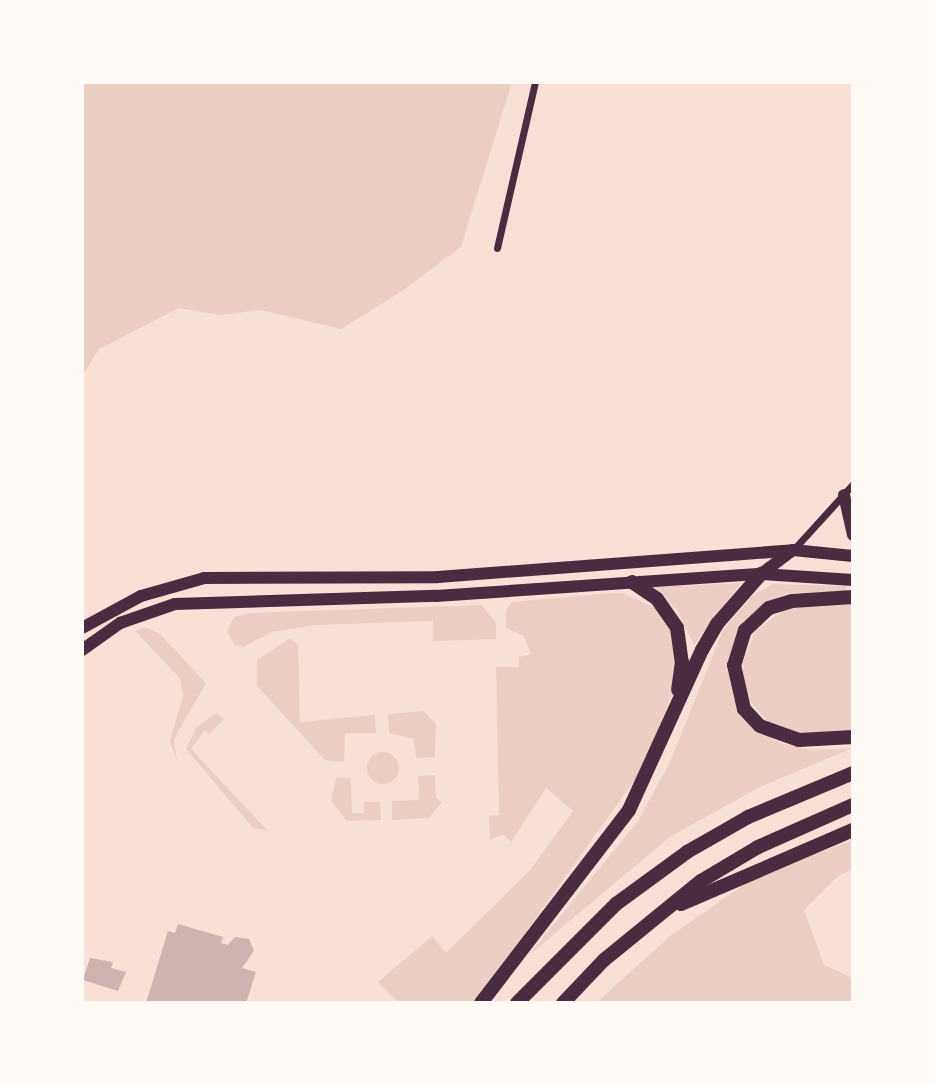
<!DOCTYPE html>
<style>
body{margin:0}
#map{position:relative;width:935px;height:1085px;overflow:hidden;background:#f7e1d7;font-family:"Times New Roman",serif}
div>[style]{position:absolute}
.green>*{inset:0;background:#ebcfc5}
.round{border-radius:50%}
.building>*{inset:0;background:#ccb4b1}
.minor>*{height:7px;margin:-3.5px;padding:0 3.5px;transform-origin:3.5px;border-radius:3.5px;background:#4a2c40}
.primary>*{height:12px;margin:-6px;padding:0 6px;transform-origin:6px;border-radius:6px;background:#4a2c40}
.trunk>*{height:12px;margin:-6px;padding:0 6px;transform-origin:6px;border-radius:6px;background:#4a2c40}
.motorway>*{height:14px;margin:-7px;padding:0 7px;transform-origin:7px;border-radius:7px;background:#4a2c40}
span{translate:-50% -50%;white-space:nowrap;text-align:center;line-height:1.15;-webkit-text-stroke:6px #fffaf5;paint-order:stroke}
.frame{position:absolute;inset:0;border:84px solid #fffaf5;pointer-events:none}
</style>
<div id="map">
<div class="green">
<div style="clip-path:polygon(82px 82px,512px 82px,461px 247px,402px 291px,341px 329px,261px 310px,220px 315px,179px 308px,99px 349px,82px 376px)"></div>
<div style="clip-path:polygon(741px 583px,694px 645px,677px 610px,652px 587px)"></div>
<div style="clip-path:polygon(773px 584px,847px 586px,846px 592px,788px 593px,758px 608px,735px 638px,729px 661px,734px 699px,752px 726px,780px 743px,811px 750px,853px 748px,762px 786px,671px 836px,528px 956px,638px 821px,670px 762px,723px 630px,752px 596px)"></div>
<div style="clip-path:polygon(609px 593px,623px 593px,658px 609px,671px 626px,679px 658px,674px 689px,644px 767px,475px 1003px,399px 1003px,378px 982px,432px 936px,446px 953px,530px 870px,573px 811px,546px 788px,511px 842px,503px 834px,490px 840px,489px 816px,499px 815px,496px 667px,519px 667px,519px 657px,531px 654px,524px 636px,506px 628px,506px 610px,512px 602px)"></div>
<div style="clip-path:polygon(853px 604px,853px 732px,802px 735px,769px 723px,749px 700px,743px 683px,743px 662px,755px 631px,790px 606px)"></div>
<div style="clip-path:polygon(482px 605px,496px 623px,496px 639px,433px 641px,433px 621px,316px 625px,272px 632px,243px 647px,235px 645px,227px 632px,234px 617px,249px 613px)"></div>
<div style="clip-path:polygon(146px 627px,160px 634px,206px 683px,174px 739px,177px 761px,170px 741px,183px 696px,180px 678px,135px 631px)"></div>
<div style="clip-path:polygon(289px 639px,298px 644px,300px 722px,375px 715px,376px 733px,345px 733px,344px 762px,325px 760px,257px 686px,257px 660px)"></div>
<div style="clip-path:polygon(424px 711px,436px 724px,435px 757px,416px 758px,414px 739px,389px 733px,388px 714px)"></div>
<div style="clip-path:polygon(216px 713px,224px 719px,209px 734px,205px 730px,191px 749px,267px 830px,253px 828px,186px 749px,196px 728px)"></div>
<div class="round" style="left:367px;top:752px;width:32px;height:32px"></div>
<div style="clip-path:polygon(435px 775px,436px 798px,442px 802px,429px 818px,392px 820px,392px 801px,419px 800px,418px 776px)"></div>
<div style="clip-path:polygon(336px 777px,351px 778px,352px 813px,364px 813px,364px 802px,380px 802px,381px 820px,347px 821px,331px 801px)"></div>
<div style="clip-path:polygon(853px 840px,853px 869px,838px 876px,804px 910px,824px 965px,853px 978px,853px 1003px,596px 1003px,670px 936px,755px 877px)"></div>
</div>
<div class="building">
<div style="clip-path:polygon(178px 924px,223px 937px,221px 943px,228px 945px,235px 937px,249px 939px,254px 951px,242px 968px,256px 972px,246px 1003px,146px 1003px,168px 931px,175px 933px)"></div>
<div style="clip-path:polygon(90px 958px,113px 962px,111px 968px,126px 972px,118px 991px,83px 980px)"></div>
</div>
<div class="minor">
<div style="left:497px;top:248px;width:170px;rotate:-77.1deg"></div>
<div style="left:793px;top:550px;width:89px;rotate:-47.7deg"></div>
</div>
<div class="primary">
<div style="left:82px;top:628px;width:67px;rotate:-28.5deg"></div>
<div style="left:141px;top:596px;width:66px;rotate:-15.9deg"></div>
<div style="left:204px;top:578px;width:234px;rotate:-0.2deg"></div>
<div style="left:438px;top:577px;width:356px;rotate:-4.3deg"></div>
<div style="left:82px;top:650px;width:47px;rotate:-35.4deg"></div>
<div style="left:120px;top:623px;width:58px;rotate:-19.1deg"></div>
<div style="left:175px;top:604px;width:261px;rotate:-1.8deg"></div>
<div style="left:436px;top:596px;width:326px;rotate:-3.9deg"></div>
</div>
<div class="trunk">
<div style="left:844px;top:495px;width:41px;rotate:77.3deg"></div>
<div style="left:761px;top:574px;width:40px;rotate:-37deg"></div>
<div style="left:793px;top:550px;width:60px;rotate:5.7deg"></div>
<div style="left:761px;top:574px;width:92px;rotate:3.7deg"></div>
</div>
<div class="motorway">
<div style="left:632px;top:582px;width:30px;rotate:34deg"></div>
<div style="left:657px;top:599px;width:35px;rotate:55deg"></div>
<div style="left:677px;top:628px;width:34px;rotate:82deg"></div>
<div style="left:682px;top:662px;width:28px;rotate:98deg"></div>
<div style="left:853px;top:597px;width:61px;rotate:176.2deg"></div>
<div style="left:792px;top:601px;width:24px;rotate:163deg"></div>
<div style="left:769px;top:608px;width:33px;rotate:137deg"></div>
<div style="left:745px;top:630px;width:37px;rotate:107deg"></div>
<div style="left:734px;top:665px;width:45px;rotate:77.2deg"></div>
<div style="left:744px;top:709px;width:23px;rotate:47deg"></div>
<div style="left:760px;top:726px;width:41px;rotate:19.7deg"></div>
<div style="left:799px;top:740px;width:54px;rotate:-3.2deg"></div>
<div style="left:681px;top:904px;width:187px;rotate:-23.3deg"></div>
<div style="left:481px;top:1003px;width:243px;rotate:-52.5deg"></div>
<div style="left:629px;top:810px;width:176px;rotate:-65.5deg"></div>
<div style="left:702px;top:650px;width:30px;rotate:-60deg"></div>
<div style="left:717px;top:624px;width:67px;rotate:-48.7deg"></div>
<div style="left:517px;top:1003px;width:140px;rotate:-45deg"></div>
<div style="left:616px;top:904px;width:88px;rotate:-36.2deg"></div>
<div style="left:687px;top:852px;width:70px;rotate:-29.8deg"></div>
<div style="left:748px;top:817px;width:114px;rotate:-22.7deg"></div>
<div style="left:563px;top:1003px;width:59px;rotate:-46.4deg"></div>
<div style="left:604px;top:960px;width:125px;rotate:-39.2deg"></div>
<div style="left:701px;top:881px;width:66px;rotate:-30.8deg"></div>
<div style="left:758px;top:847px;width:104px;rotate:-23.9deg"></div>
</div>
<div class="frame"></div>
</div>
